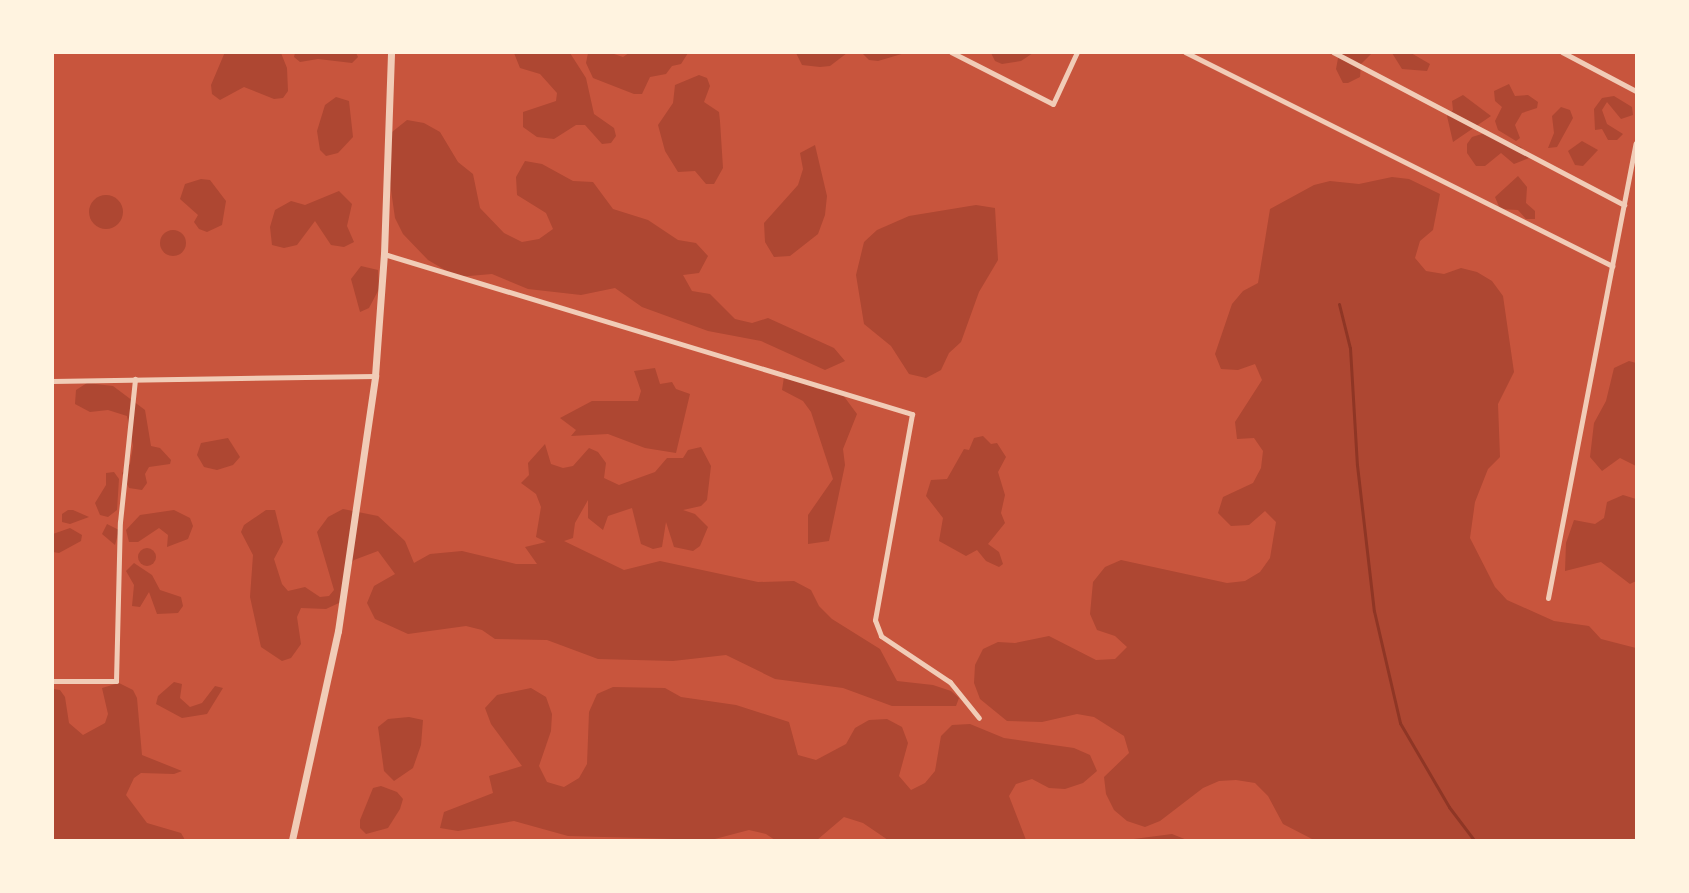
<!DOCTYPE html>
<style>
body{margin:0}
#map{position:relative;width:1689px;height:893px;overflow:hidden;background:#c8553d;font-family:"Sofia Sans Condensed",sans-serif}
div>[style]{position:absolute}
.green>*{inset:0;background:#ae4732}
.round{border-radius:50%}
.stream>*{height:3px;margin:-1.5px;padding:0 1.5px;transform-origin:1.5px;border-radius:1.5px;background:#8f3625}
.minor>*{height:5px;margin:-2.5px;padding:0 2.5px;transform-origin:2.5px;border-radius:2.5px;background:#f1ccb7}
.tertiary>*{height:7px;margin:-3.5px;padding:0 3.5px;transform-origin:3.5px;border-radius:3.5px;background:#f1ccb7}
span{translate:-50% -50%;white-space:nowrap;text-align:center;line-height:1.15;-webkit-text-stroke:4.5px #fff3e0;paint-order:stroke}
.frame{position:absolute;inset:0;border:54px solid #fff3e0;pointer-events:none}
</style>
<div id="map">
<div class="green">
<div style="clip-path:polygon(225px 52px,281px 53px,287px 68px,288px 91px,283px 98px,274px 99px,244px 87px,220px 100px,212px 94px,211px 85px)"></div>
<div style="clip-path:polygon(295px 53px,356px 53px,358px 57px,352px 63px,318px 59px,300px 62px,294px 57px)"></div>
<div style="clip-path:polygon(514px 53px,570px 53px,586px 78px,594px 114px,614px 128px,616px 136px,611px 143px,602px 144px,585px 125px,576px 125px,554px 139px,537px 137px,523px 127px,523px 112px,556px 101px,557px 93px,540px 74px,520px 68px)"></div>
<div style="clip-path:polygon(588px 53px,611px 53px,623px 57px,629px 53px,688px 53px,681px 64px,672px 66px,666px 74px,650px 77px,642px 94px,634px 94px,593px 78px,586px 63px)"></div>
<div style="clip-path:polygon(796px 53px,847px 53px,830px 66px,820px 67px,802px 65px)"></div>
<div style="clip-path:polygon(862px 53px,905px 53px,878px 61px,869px 60px)"></div>
<div style="clip-path:polygon(991px 53px,1033px 53px,1021px 61px,1002px 64px,995px 61px)"></div>
<div style="clip-path:polygon(1339px 53px,1372px 53px,1361px 64px,1360px 77px,1348px 83px,1343px 83px,1336px 69px)"></div>
<div style="clip-path:polygon(1392px 53px,1411px 53px,1430px 64px,1427px 71px,1402px 69px)"></div>
<div style="clip-path:polygon(699px 75px,707px 78px,710px 86px,704px 102px,719px 112px,720px 121px,723px 168px,714px 184px,706px 184px,695px 171px,678px 172px,665px 151px,658px 125px,673px 103px,675px 85px)"></div>
<div style="clip-path:polygon(1509px 84px,1515px 96px,1528px 95px,1538px 102px,1537px 108px,1522px 113px,1515px 125px,1520px 138px,1516px 141px,1498px 130px,1495px 121px,1502px 107px,1495px 101px,1494px 91px)"></div>
<div style="clip-path:polygon(1463px 95px,1491px 116px,1453px 142px,1447px 116px,1453px 110px,1452px 101px)"></div>
<div style="clip-path:polygon(1614px 96px,1632px 107px,1633px 115px,1621px 119px,1607px 102px,1602px 110px,1607px 124px,1623px 134px,1617px 140px,1608px 140px,1602px 129px,1595px 130px,1594px 109px,1602px 98px)"></div>
<div style="clip-path:polygon(336px 97px,349px 101px,353px 137px,338px 153px,326px 156px,320px 150px,317px 131px,325px 105px)"></div>
<div style="clip-path:polygon(1561px 107px,1570px 110px,1573px 118px,1557px 147px,1548px 148px,1554px 133px,1552px 116px)"></div>
<div style="clip-path:polygon(407px 120px,424px 123px,440px 132px,458px 162px,473px 174px,480px 208px,504px 233px,522px 242px,539px 239px,553px 229px,546px 213px,517px 195px,516px 177px,525px 161px,542px 164px,573px 181px,593px 182px,613px 209px,648px 220px,678px 240px,696px 243px,708px 256px,699px 273px,683px 275px,692px 291px,710px 294px,735px 319px,752px 323px,768px 318px,834px 348px,845px 361px,825px 370px,761px 341px,708px 331px,642px 307px,615px 288px,581px 295px,528px 289px,492px 274px,457px 277px,428px 260px,403px 234px,395px 218px,385px 148px,392px 132px)"></div>
<div style="clip-path:polygon(1485px 133px,1521px 147px,1529px 158px,1514px 164px,1501px 153px,1485px 166px,1476px 166px,1467px 153px,1467px 144px,1472px 137px)"></div>
<div style="clip-path:polygon(1582px 141px,1598px 150px,1583px 166px,1575px 165px,1568px 151px)"></div>
<div style="clip-path:polygon(815px 145px,827px 196px,825px 215px,818px 234px,790px 256px,774px 257px,765px 242px,764px 223px,798px 185px,803px 169px,800px 153px)"></div>
<div style="clip-path:polygon(1518px 176px,1527px 187px,1526px 203px,1535px 211px,1535px 219px,1526px 219px,1518px 210px,1500px 209px,1495px 197px)"></div>
<div style="clip-path:polygon(1392px 177px,1409px 179px,1440px 194px,1433px 230px,1420px 241px,1415px 258px,1426px 271px,1444px 274px,1461px 268px,1477px 272px,1492px 281px,1503px 296px,1514px 372px,1498px 404px,1500px 457px,1488px 469px,1475px 502px,1470px 538px,1495px 587px,1507px 600px,1554px 621px,1589px 626px,1601px 639px,1636px 648px,1636px 840px,1314px 840px,1283px 824px,1268px 796px,1255px 783px,1236px 780px,1219px 781px,1203px 788px,1160px 821px,1145px 827px,1127px 821px,1114px 810px,1106px 794px,1104px 777px,1129px 753px,1124px 736px,1094px 717px,1077px 714px,1042px 722px,1007px 721px,980px 699px,974px 683px,975px 665px,983px 649px,998px 642px,1015px 643px,1049px 636px,1096px 660px,1115px 659px,1127px 647px,1115px 636px,1097px 630px,1090px 614px,1093px 582px,1105px 567px,1121px 560px,1227px 583px,1245px 581px,1260px 572px,1270px 558px,1276px 522px,1265px 511px,1249px 525px,1231px 526px,1218px 513px,1223px 497px,1253px 483px,1261px 468px,1263px 451px,1254px 438px,1237px 439px,1235px 422px,1262px 380px,1255px 364px,1238px 370px,1221px 369px,1215px 354px,1232px 304px,1243px 291px,1258px 283px,1270px 209px,1314px 185px,1330px 181px,1359px 184px)"></div>
<div style="clip-path:polygon(201px 179px,210px 180px,226px 201px,222px 225px,207px 232px,199px 229px,194px 222px,198px 215px,180px 199px,185px 184px)"></div>
<div style="clip-path:polygon(339px 191px,352px 204px,347px 226px,354px 242px,344px 247px,331px 245px,315px 221px,297px 245px,284px 248px,272px 245px,270px 227px,275px 210px,291px 201px,305px 205px)"></div>
<div class="round" style="left:89px;top:195px;width:34px;height:34px"></div>
<div style="clip-path:polygon(976px 205px,995px 208px,998px 260px,979px 292px,961px 342px,949px 353px,941px 370px,926px 378px,909px 374px,891px 346px,864px 324px,856px 275px,864px 242px,877px 230px,909px 216px)"></div>
<div class="round" style="left:160px;top:230px;width:26px;height:26px"></div>
<div style="clip-path:polygon(361px 266px,378px 270px,379px 289px,369px 308px,360px 312px,351px 279px)"></div>
<div style="clip-path:polygon(1629px 361px,1636px 363px,1636px 466px,1620px 458px,1602px 471px,1590px 457px,1594px 423px,1606px 401px,1614px 368px)"></div>
<div style="clip-path:polygon(655px 368px,660px 384px,672px 382px,676px 389px,690px 394px,676px 453px,645px 448px,608px 434px,571px 436px,576px 430px,560px 418px,592px 401px,638px 401px,641px 391px,634px 371px)"></div>
<div style="clip-path:polygon(793px 375px,817px 389px,840px 391px,857px 414px,843px 449px,845px 465px,829px 541px,808px 544px,808px 515px,833px 479px,811px 412px,803px 401px,782px 390px,784px 377px)"></div>
<div style="clip-path:polygon(87px 383px,113px 386px,145px 410px,151px 446px,160px 448px,171px 460px,170px 464px,149px 467px,145px 474px,147px 483px,142px 490px,129px 488px,122px 473px,130px 464px,133px 446px,127px 416px,108px 410px,90px 412px,75px 404px,76px 390px)"></div>
<div style="clip-path:polygon(983px 436px,991px 444px,997px 443px,1006px 457px,998px 472px,1005px 495px,1001px 513px,1005px 523px,988px 544px,999px 552px,1003px 564px,999px 567px,986px 561px,977px 550px,966px 556px,939px 541px,943px 518px,926px 496px,931px 480px,947px 479px,964px 449px,969px 450px,974px 438px)"></div>
<div style="clip-path:polygon(228px 438px,240px 457px,233px 465px,217px 470px,204px 467px,197px 455px,201px 443px)"></div>
<div style="clip-path:polygon(545px 444px,551px 464px,563px 468px,573px 466px,589px 448px,598px 452px,606px 463px,604px 478px,619px 485px,655px 472px,667px 458px,683px 458px,688px 450px,701px 447px,711px 466px,707px 500px,701px 506px,683px 510px,695px 514px,708px 527px,700px 546px,693px 551px,674px 547px,666px 522px,662px 547px,653px 549px,641px 544px,632px 508px,608px 516px,603px 530px,588px 518px,588px 500px,575px 523px,573px 538px,564px 541px,624px 570px,660px 561px,758px 582px,794px 581px,811px 590px,819px 606px,832px 619px,880px 649px,897px 681px,933px 685px,951px 691px,959px 698px,956px 706px,892px 706px,843px 688px,775px 679px,726px 655px,673px 661px,598px 659px,547px 640px,495px 639px,482px 630px,466px 626px,408px 634px,375px 619px,367px 603px,374px 586px,395px 574px,378px 551px,354px 560px,348px 567px,341px 602px,326px 609px,301px 608px,297px 617px,301px 644px,291px 658px,282px 661px,261px 647px,250px 597px,253px 555px,241px 532px,244px 525px,266px 510px,275px 510px,283px 542px,274px 559px,282px 584px,288px 591px,305px 587px,320px 597px,329px 596px,334px 590px,317px 532px,328px 517px,343px 509px,378px 516px,405px 541px,414px 563px,430px 554px,462px 551px,516px 564px,537px 564px,525px 547px,546px 542px,536px 537px,541px 507px,536px 494px,521px 483px,529px 475px,528px 463px)"></div>
<div style="clip-path:polygon(114px 472px,119px 479px,117px 510px,108px 517px,100px 515px,95px 503px,106px 485px,106px 473px)"></div>
<div style="clip-path:polygon(1623px 495px,1636px 499px,1636px 581px,1630px 584px,1601px 562px,1565px 571px,1566px 543px,1574px 520px,1595px 524px,1604px 518px,1607px 502px)"></div>
<div style="clip-path:polygon(68px 510px,73px 510px,89px 517px,70px 524px,62px 522px,62px 514px)"></div>
<div style="clip-path:polygon(174px 510px,190px 518px,193px 526px,188px 539px,167px 547px,168px 535px,159px 528px,138px 542px,129px 542px,126px 530px,140px 515px)"></div>
<div style="clip-path:polygon(107px 524px,119px 530px,115px 545px,102px 534px)"></div>
<div style="clip-path:polygon(70px 528px,82px 535px,81px 541px,59px 553px,53px 552px,53px 534px)"></div>
<div class="round" style="left:138px;top:548px;width:18px;height:18px"></div>
<div style="clip-path:polygon(134px 563px,152px 575px,160px 590px,181px 597px,183px 606px,178px 613px,157px 614px,149px 592px,140px 607px,132px 606px,134px 585px,126px 571px)"></div>
<div style="clip-path:polygon(174px 682px,182px 684px,180px 698px,190px 707px,202px 703px,215px 686px,223px 688px,207px 714px,182px 718px,156px 704px,158px 696px)"></div>
<div style="clip-path:polygon(119px 683px,133px 690px,137px 698px,142px 755px,182px 771px,174px 774px,141px 773px,134px 778px,126px 795px,147px 823px,181px 833px,185px 840px,53px 840px,53px 689px,60px 690px,65px 697px,69px 723px,83px 735px,105px 723px,108px 714px,102px 688px)"></div>
<div style="clip-path:polygon(613px 687px,665px 688px,681px 697px,736px 705px,789px 722px,798px 755px,816px 760px,846px 744px,855px 728px,869px 720px,887px 719px,902px 727px,908px 743px,899px 776px,911px 790px,925px 783px,935px 771px,941px 736px,952px 725px,970px 724px,1004px 738px,1074px 748px,1090px 755px,1097px 771px,1083px 783px,1065px 789px,1049px 788px,1032px 779px,1016px 784px,1009px 796px,1026px 840px,888px 840px,863px 823px,844px 817px,817px 840px,775px 840px,766px 834px,749px 830px,711px 840px,568px 836px,514px 821px,458px 831px,440px 828px,444px 812px,493px 793px,489px 776px,522px 766px,491px 724px,485px 708px,497px 695px,531px 688px,546px 697px,552px 714px,551px 731px,539px 766px,547px 782px,564px 787px,579px 778px,587px 764px,589px 712px,597px 694px)"></div>
<div style="clip-path:polygon(409px 717px,423px 720px,421px 745px,413px 768px,394px 781px,384px 771px,378px 727px,388px 719px)"></div>
<div style="clip-path:polygon(381px 786px,397px 792px,403px 799px,400px 809px,388px 828px,366px 834px,360px 828px,360px 820px,373px 788px)"></div>
<div style="clip-path:polygon(1172px 834px,1187px 840px,1125px 840px,1126px 840px)"></div>
</div>
<div class="stream">
<div style="left:1339px;top:304px;width:45px;rotate:76deg"></div>
<div style="left:1350px;top:348px;width:117px;rotate:86.6deg"></div>
<div style="left:1357px;top:465px;width:147px;rotate:83.4deg"></div>
<div style="left:1374px;top:611px;width:115px;rotate:76.9deg"></div>
<div style="left:1400px;top:723px;width:97px;rotate:59.7deg"></div>
<div style="left:1449px;top:807px;width:41px;rotate:52.9deg"></div>
</div>
<div class="minor">
<div style="left:951px;top:52px;width:114px;rotate:27deg"></div>
<div style="left:1053px;top:104px;width:57px;rotate:-65.2deg"></div>
<div style="left:1185px;top:52px;width:478px;rotate:26.6deg"></div>
<div style="left:1333px;top:52px;width:329px;rotate:27.7deg"></div>
<div style="left:1562px;top:52px;width:84px;rotate:27.8deg"></div>
<div style="left:384px;top:254px;width:552px;rotate:16.86deg"></div>
<div style="left:912px;top:414px;width:209px;rotate:100.2deg"></div>
<div style="left:875px;top:620px;width:17px;rotate:69deg"></div>
<div style="left:881px;top:636px;width:83px;rotate:33.7deg"></div>
<div style="left:950px;top:682px;width:46px;rotate:51.1deg"></div>
<div style="left:52px;top:381px;width:323px;rotate:-0.9deg"></div>
<div style="left:1548px;top:598px;width:463px;rotate:-79.1deg"></div>
<div style="left:52px;top:681px;width:64px"></div>
<div style="left:116px;top:681px;width:159px;rotate:-88.6deg"></div>
<div style="left:120px;top:522px;width:144px;rotate:-84deg"></div>
</div>
<div class="tertiary">
<div style="left:292px;top:840px;width:214px;rotate:-77.6deg"></div>
<div style="left:338px;top:631px;width:258px;rotate:-81.7deg"></div>
<div style="left:375px;top:376px;width:122px;rotate:-85.8deg"></div>
<div style="left:384px;top:254px;width:202px;rotate:-88deg"></div>
</div>
<div class="frame"></div>
</div>
